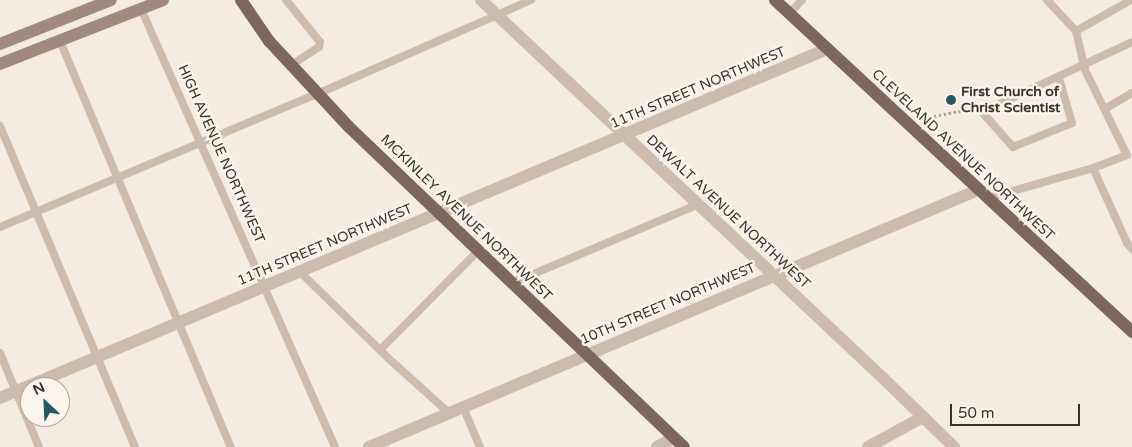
<!DOCTYPE html>
<style>
body{margin:0}
#map{position:relative;width:1132px;height:447px;overflow:hidden;background:#f4ebe1;font-family:"Varela Round",sans-serif}
div>[style]{position:absolute}
.path>*{height:3px;margin-top:-1.5px;transform-origin:0;background:repeating-linear-gradient(90deg,#b9a596 0 2.5px,transparent 0 5px)}
.lane>*{height:8px;margin:-4px;padding:0 4px;transform-origin:4px;border-radius:4px;background:#cdbbac}
.street>*{height:12px;margin:-6px;padding:0 6px;transform-origin:6px;border-radius:6px;background:#cdbbac}
.secondary>*{height:12px;margin:-6px;padding:0 6px;transform-origin:6px;border-radius:6px;background:#a18a7d}
.primary>*{height:12px;margin:-6px;padding:0 6px;transform-origin:6px;border-radius:6px;background:#7d675c}
.dots>*{width:14px;height:14px;translate:-50% -50%;box-sizing:border-box;border:2px solid #fbf5ee;border-radius:50%}
span{translate:-50% -50%;white-space:nowrap;text-align:center;line-height:1.15;-webkit-text-stroke:5px #fbf5ee;paint-order:stroke}
.street-label{font-size:14px;color:#3b302b}
.poi-label{font-size:14px;color:#3b302b;font-weight:700}
.left{translate:0 -50%;text-align:left}
.north{position:absolute;left:20px;top:377px;width:50px;height:50px;box-sizing:border-box;background:#fbf5ee;border:1px solid #aea6a0;border-radius:50%;rotate:335deg;font-size:14px;font-weight:700;line-height:20px;text-align:center;color:#3b302b}
.north::after{content:'';display:block;margin:auto;width:18px;height:22px;background:#1f5a5e;clip-path:polygon(50% 0,100% 100%,50% 72%,0 100%)}
.scale{position:absolute;left:950px;top:404px;width:130px;height:22px;box-sizing:border-box;border:2px solid #3b302b;border-top:0;padding-left:6px;font-size:15px;line-height:18px;white-space:nowrap;color:#3b302b;-webkit-text-stroke:4px #fbf5ee;paint-order:stroke}
</style>
<div id="map">
<div class="path">
<div style="left:924px;top:118px;width:42px;rotate:-11deg"></div>
<div style="left:965px;top:110px;width:6px;rotate:9deg"></div>
</div>
<div class="lane">
<div style="left:286px;top:0;width:54px;rotate:51deg"></div>
<div style="left:320px;top:42px;width:5px;rotate:101deg"></div>
<div style="left:319px;top:47px;width:35px;rotate:147deg"></div>
<div style="left:1047px;top:0;width:42px;rotate:46.9deg"></div>
<div style="left:1076px;top:31px;width:40px;rotate:77deg"></div>
<div style="left:1085px;top:70px;width:95px;rotate:63.7deg"></div>
<div style="left:1127px;top:155px;width:36px;rotate:159deg"></div>
<div style="left:1093px;top:168px;width:82px;rotate:65.6deg"></div>
<div style="left:1127px;top:243px;width:8px;rotate:50deg"></div>
<div style="left:141px;top:9px;width:479px;rotate:66.1deg"></div>
<div style="left:789px;top:14px;width:19px;rotate:-47deg"></div>
<div style="left:1076px;top:31px;width:63px;rotate:-29.4deg"></div>
<div style="left:60px;top:41px;width:441px;rotate:67.2deg"></div>
<div style="left:1059px;top:78px;width:47px;rotate:73.9deg"></div>
<div style="left:1072px;top:123px;width:64px;rotate:157.9deg"></div>
<div style="left:1013px;top:147px;width:47px;rotate:-131.5deg"></div>
<div style="left:982px;top:112px;width:166px;rotate:-25deg"></div>
<div style="left:1105px;top:109px;width:31px;rotate:-31deg"></div>
<div style="left:0;top:126px;width:348px;rotate:67.2deg"></div>
<div style="left:988px;top:198px;width:109px;rotate:-15.9deg"></div>
<div style="left:0;top:227px;width:344px;rotate:-22.8deg"></div>
<div style="left:317px;top:94px;width:234px;rotate:-23.7deg"></div>
<div style="left:299px;top:271px;width:124px;rotate:44.3deg"></div>
<div style="left:388px;top:358px;width:82px;rotate:42deg"></div>
<div style="left:512px;top:283px;width:203px;rotate:-22.9deg"></div>
<div style="left:380px;top:350px;width:139px;rotate:-45.3deg"></div>
<div style="left:0;top:353px;width:102px;rotate:67.5deg"></div>
<div style="left:463px;top:407px;width:43px;rotate:67deg"></div>
</div>
<div class="street">
<div style="left:481px;top:0;width:553px;rotate:43.24deg"></div>
<div style="left:884px;top:379px;width:98px;rotate:44.2deg"></div>
<div style="left:0;top:398px;width:898px;rotate:-22.88deg"></div>
<div style="left:369px;top:447px;width:661px;rotate:-22.88deg"></div>
<div style="left:657px;top:447px;width:19px;rotate:-28deg"></div>
<div style="left:868px;top:447px;width:63px;rotate:-28.6deg"></div>
</div>
<div class="secondary">
<div style="left:0;top:44px;width:119px;rotate:-21.6deg"></div>
<div style="left:0;top:64px;width:175px;rotate:-21.4deg"></div>
</div>
<div class="primary">
<div style="left:241px;top:0;width:50px;rotate:55.7deg"></div>
<div style="left:269px;top:41px;width:117px;rotate:47.1deg"></div>
<div style="left:349px;top:127px;width:463px;rotate:43.7deg"></div>
<div style="left:775px;top:0;width:488px;rotate:42.9deg"></div>
</div>
<div class="dots">
<div style="left:951px;top:100px;background:#1f5a5e"></div>
</div>
<div class="street-label">
<span style="left:698px;top:88px;rotate:-23deg">11TH STREET NORTHWEST</span>
<span style="left:221px;top:154px;rotate:66deg">HIGH AVENUE NORTHWEST</span>
<span style="left:963px;top:155px;rotate:43deg">CLEVELAND AVENUE NORTHWEST</span>
<span style="left:728px;top:212px;rotate:43deg">DEWALT AVENUE NORTHWEST</span>
<span style="left:466px;top:218px;rotate:44deg">MCKINLEY AVENUE NORTHWEST</span>
<span style="left:325px;top:245px;rotate:-23deg">11TH STREET NORTHWEST</span>
<span style="left:668px;top:304px;rotate:-23deg">10TH STREET NORTHWEST</span>
</div>
<div class="poi-label">
<span class="left" style="left:961px;top:100px">First Church of<br>Christ Scientist</span>
</div>
<div class="north">N</div>
<div class="scale">50 m</div>
</div>
